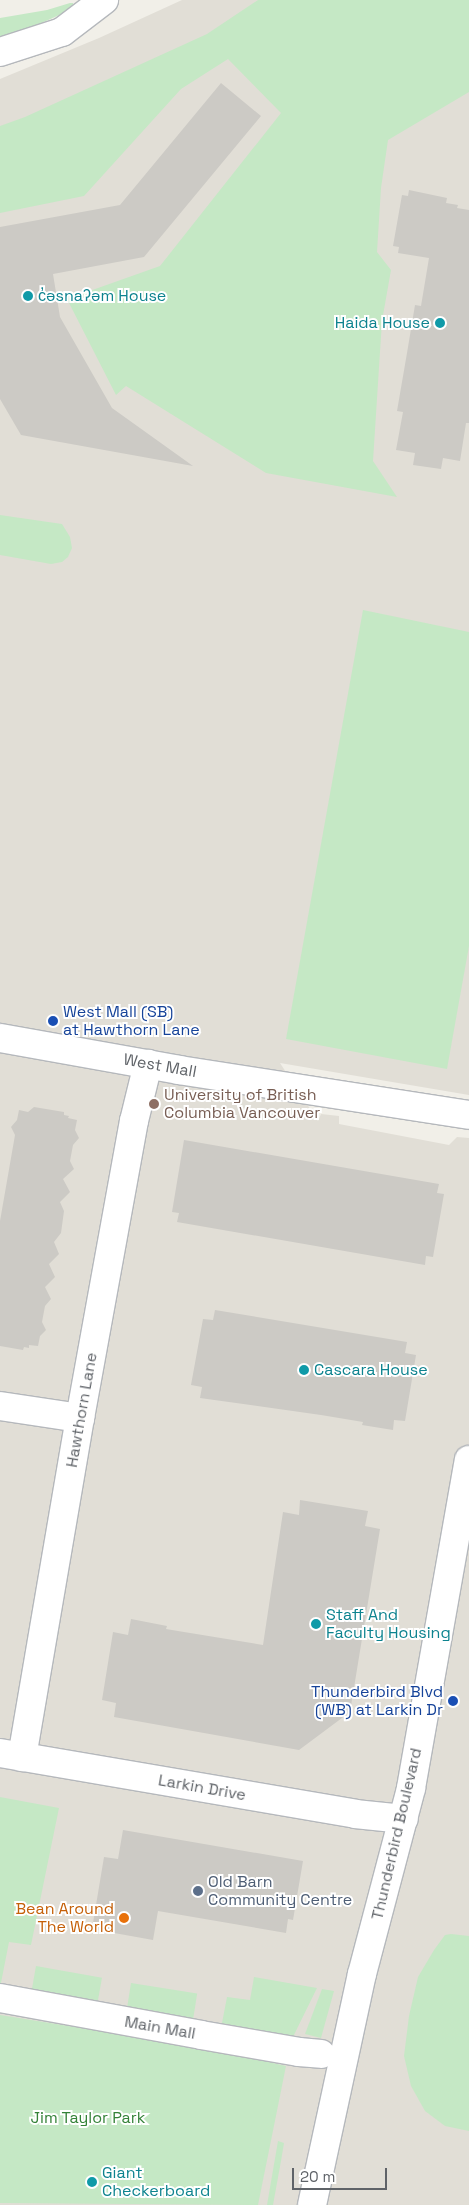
<!DOCTYPE html>
<meta charset="utf-8">
<style>
body{margin:0}
#map{position:relative;width:469px;height:2205px;overflow:hidden;background:#f1efe8;font-family:"Space Grotesk",sans-serif}
div>[style]{position:absolute}
.education>*{inset:0;background:#e1ded6}
.green>*{inset:0;background:#c5e8c5;transform-origin:0 0}
.building>*{inset:0;background:#cccac5}
.roads{filter:drop-shadow(1px 0 #b5b8bc) drop-shadow(-1px 0 #b5b8bc) drop-shadow(0 1px #b5b8bc) drop-shadow(0 -1px #b5b8bc)}
.street>*{height:28px;margin:-14px;padding:0 14px;transform-origin:14px;border-radius:14px;background:#fff}
.secondary>*{height:28px;margin:-14px;padding:0 14px;transform-origin:14px;border-radius:14px;background:#fff}
.dots>*{width:14px;height:14px;translate:-50% -50%;box-sizing:border-box;border:2px solid #fff;border-radius:50%}
span{translate:-50% -50%;white-space:nowrap;text-align:center;line-height:1.15;-webkit-text-stroke:4px #fff;paint-order:stroke}
.culture-label{font-size:16px;color:#0d838f}
.left{translate:0 -50%;text-align:left}
.right{translate:-100% -50%;text-align:right}
.transit-label{font-size:16px;color:#164399}
.street-label{font-size:16px;color:#5f6368}
.education-label{font-size:16px;color:#785e54}
.service-label{font-size:16px;color:#4e5e75}
.food-label{font-size:16px;color:#c56008}
.park-label{font-size:16px;color:#348238}
.scale{position:absolute;left:292px;top:2168px;width:95px;height:22px;box-sizing:border-box;border:2px solid #5f6368;border-top:0;padding-left:6px;font-size:15px;line-height:18px;white-space:nowrap;color:#5f6368;-webkit-text-stroke:4px #fff;paint-order:stroke}
</style>
<div id="map">
<div class="education">
<div style="clip-path:polygon(182px 0,469px 0,469px 1095px,280px 1063px,318px 1121px,321px 1114px,339px 1116px,339px 1124px,449px 1145px,457px 1137px,469px 1138px,469px 2205px,0 2205px,0 79px,99px 38px)"></div>
</div>
<div class="green">
<div style="clip-path:polygon(258px 0,469px 0,469px 92px,388px 140px,381px 188px,377px 252px,391px 270px,382px 321px,373px 461px,397px 497px,266px 473px,126px 386px,116px 395px,67px 299px,160px 266px,281px 113px,228px 59px,181px 89px,84px 196px,0 213px,0 126px,25px 117px,207px 34px)"></div>
<div style="clip-path:polygon(70px 3px,73px 3px,74px 7px,68px 11px,24px 31px,0 38px,0 18px,47px 10px)"></div>
<div style="clip-path:polygon(0 515px,62px 524px,70px 537px,72px 548px,68px 557px,62px 562px,51px 564px,0 555px)"></div>
<div style="clip-path:polygon(363px 610px,469px 632px,469px 946px,447px 1069px,286px 1039px)"></div>
<div style="clip-path:polygon(0 1797px,59px 1808px,31px 1945px,9px 1942px,0 1988px)"></div>
<div style="clip-path:polygon(451px 1934px,469px 1936px,469px 2131px,445px 2126px,425px 2111px,411px 2086px,404px 2056px,409px 2016px,418px 1977px,434px 1950px,445px 1935px)"></div>
<div style="left:36px;top:1966px;width:67px;height:28px;rotate:10deg"></div>
<div style="clip-path:polygon(254px 1977px,317px 1988px,292px 2039px,222px 2023px,227px 1997px,250px 2000px)"></div>
<div style="left:131px;top:1983px;width:67px;height:28px;rotate:9deg"></div>
<div style="clip-path:polygon(322px 1989px,334px 1991px,321px 2038px,305px 2034px)"></div>
<div style="clip-path:polygon(0 2015px,212px 2049px,286px 2066px,258px 2205px,0 2203px)"></div>
<div style="clip-path:polygon(278px 2141px,284px 2143px,281px 2161px,273px 2205px,267px 2205px)"></div>
</div>
<div class="building">
<div style="clip-path:polygon(221px 83px,261px 116px,144px 257px,53px 274px,60px 317px,112px 408px,193px 466px,21px 435px,0 399px,0 227px,120px 205px)"></div>
<div style="clip-path:polygon(409px 190px,447px 198px,446px 203px,458px 205px,457px 208px,469px 210px,469px 423px,466px 423px,460px 461px,443px 458px,441px 469px,413px 465px,415px 453px,396px 450px,403px 412px,397px 411px,407px 353px,415px 305px,421px 306px,429px 258px,398px 253px,399px 247px,393px 246px,402px 195px,408px 196px)"></div>
<div style="clip-path:polygon(34px 1107px,64px 1112px,64px 1115px,69px 1116px,68px 1118px,77px 1120px,75px 1130px,79px 1138px,73px 1145px,70px 1161px,74px 1169px,63px 1179px,70px 1192px,60px 1202px,64px 1211px,61px 1233px,54px 1242px,59px 1254px,49px 1264px,55px 1277px,45px 1287px,51px 1299px,45px 1306px,42px 1322px,46px 1330px,40px 1336px,38px 1346px,29px 1345px,29px 1348px,24px 1347px,23px 1350px,0 1346px,0 1221px,15px 1135px,11px 1127px,17px 1120px,19px 1110px,28px 1112px)"></div>
<div style="clip-path:polygon(184px 1140px,439px 1184px,437px 1193px,444px 1194px,433px 1257px,426px 1256px,425px 1265px,177px 1222px,179px 1213px,172px 1212px)"></div>
<div style="clip-path:polygon(215px 1310px,407px 1342px,405px 1353px,416px 1355px,405px 1421px,394px 1420px,393px 1430px,362px 1425px,363px 1422px,321px 1415px,200px 1398px,202px 1387px,191px 1385px,203px 1319px,213px 1320px)"></div>
<div style="clip-path:polygon(300px 1500px,368px 1511px,365px 1526px,380px 1529px,350px 1712px,299px 1750px,114px 1717px,116px 1703px,102px 1700px,113px 1632px,128px 1635px,131px 1619px,167px 1626px,166px 1629px,184px 1632px,263px 1645px,283px 1512px,299px 1515px)"></div>
<div style="clip-path:polygon(123px 1830px,303px 1861px,293px 1920px,288px 1919px,286px 1933px,158px 1911px,153px 1940px,92px 1929px,104px 1857px,118px 1859px)"></div>
</div>
<div class="roads">
<div class="street">
<div style="left:0;top:1038px;width:182px;rotate:10.1deg"></div>
<div style="left:179px;top:1070px;width:293px;rotate:8.8deg"></div>
<div style="left:0;top:1406px;width:81px;rotate:8.5deg"></div>
<div style="left:0;top:1753px;width:360px;rotate:9.7deg"></div>
<div style="left:355px;top:1814px;width:49px;rotate:5.8deg"></div>
<div style="left:22px;top:1757px;width:344px;rotate:-80.3deg"></div>
<div style="left:80px;top:1418px;width:302px;rotate:-79.7deg"></div>
<div style="left:134px;top:1121px;width:59px;rotate:-76.2deg"></div>
<div style="left:0;top:1998px;width:204px;rotate:10.4deg"></div>
<div style="left:201px;top:2035px;width:99px;rotate:9.8deg"></div>
<div style="left:299px;top:2052px;width:22px;rotate:5deg"></div>
<div style="left:312px;top:2205px;width:236px;rotate:-77.8deg"></div>
<div style="left:362px;top:1974px;width:192px;rotate:-75.2deg"></div>
<div style="left:411px;top:1788px;width:333px;rotate:-80deg"></div>
</div>
<div class="secondary">
<div style="left:0;top:52px;width:65px;rotate:-17.9deg"></div>
<div style="left:62px;top:32px;width:53px;rotate:-37.3deg"></div>
</div>
</div>
<div class="dots">
<div style="left:28px;top:296px;background:#0f9aa8"></div>
<div style="left:440px;top:323px;background:#0f9aa8"></div>
<div style="left:53px;top:1021px;background:#1a4fb4"></div>
<div style="left:154px;top:1104px;background:#8d6e63"></div>
<div style="left:304px;top:1370px;background:#0f9aa8"></div>
<div style="left:316px;top:1624px;background:#0f9aa8"></div>
<div style="left:453px;top:1701px;background:#1a4fb4"></div>
<div style="left:198px;top:1891px;background:#5c6f8a"></div>
<div style="left:124px;top:1918px;background:#e8710a"></div>
<div style="left:92px;top:2182px;background:#0f9aa8"></div>
</div>
<div class="culture-label">
<span class="left" style="left:38px;top:296px">c̓əsnaʔəm House</span>
<span class="right" style="left:430px;top:323px">Haida House</span>
<span class="left" style="left:314px;top:1370px">Cascara House</span>
<span class="left" style="left:326px;top:1624px">Staff And<br>Faculty Housing</span>
<span class="left" style="left:102px;top:2182px">Giant<br>Checkerboard</span>
</div>
<div class="transit-label">
<span class="left" style="left:63px;top:1021px">West Mall (SB)<br>at Hawthorn Lane</span>
<span class="right" style="left:443px;top:1701px">Thunderbird Blvd<br>(WB) at Larkin Dr</span>
</div>
<div class="street-label">
<span style="left:160px;top:1066px;rotate:10deg">West Mall</span>
<span style="left:82px;top:1410px;rotate:-80deg">Hawthorn Lane</span>
<span style="left:202px;top:1788px;rotate:10deg">Larkin Drive</span>
<span style="left:397px;top:1834px;rotate:-77deg">Thunderbird Boulevard</span>
<span style="left:160px;top:2028px;rotate:10deg">Main Mall</span>
</div>
<div class="education-label">
<span class="left" style="left:164px;top:1104px">University of British<br>Columbia Vancouver</span>
</div>
<div class="service-label">
<span class="left" style="left:208px;top:1891px">Old Barn<br>Community Centre</span>
</div>
<div class="food-label">
<span class="right" style="left:114px;top:1918px">Bean Around<br>The World</span>
</div>
<div class="park-label">
<span style="left:88px;top:2118px">Jim Taylor Park</span>
</div>
<div class="scale">20 m</div>
</div>
